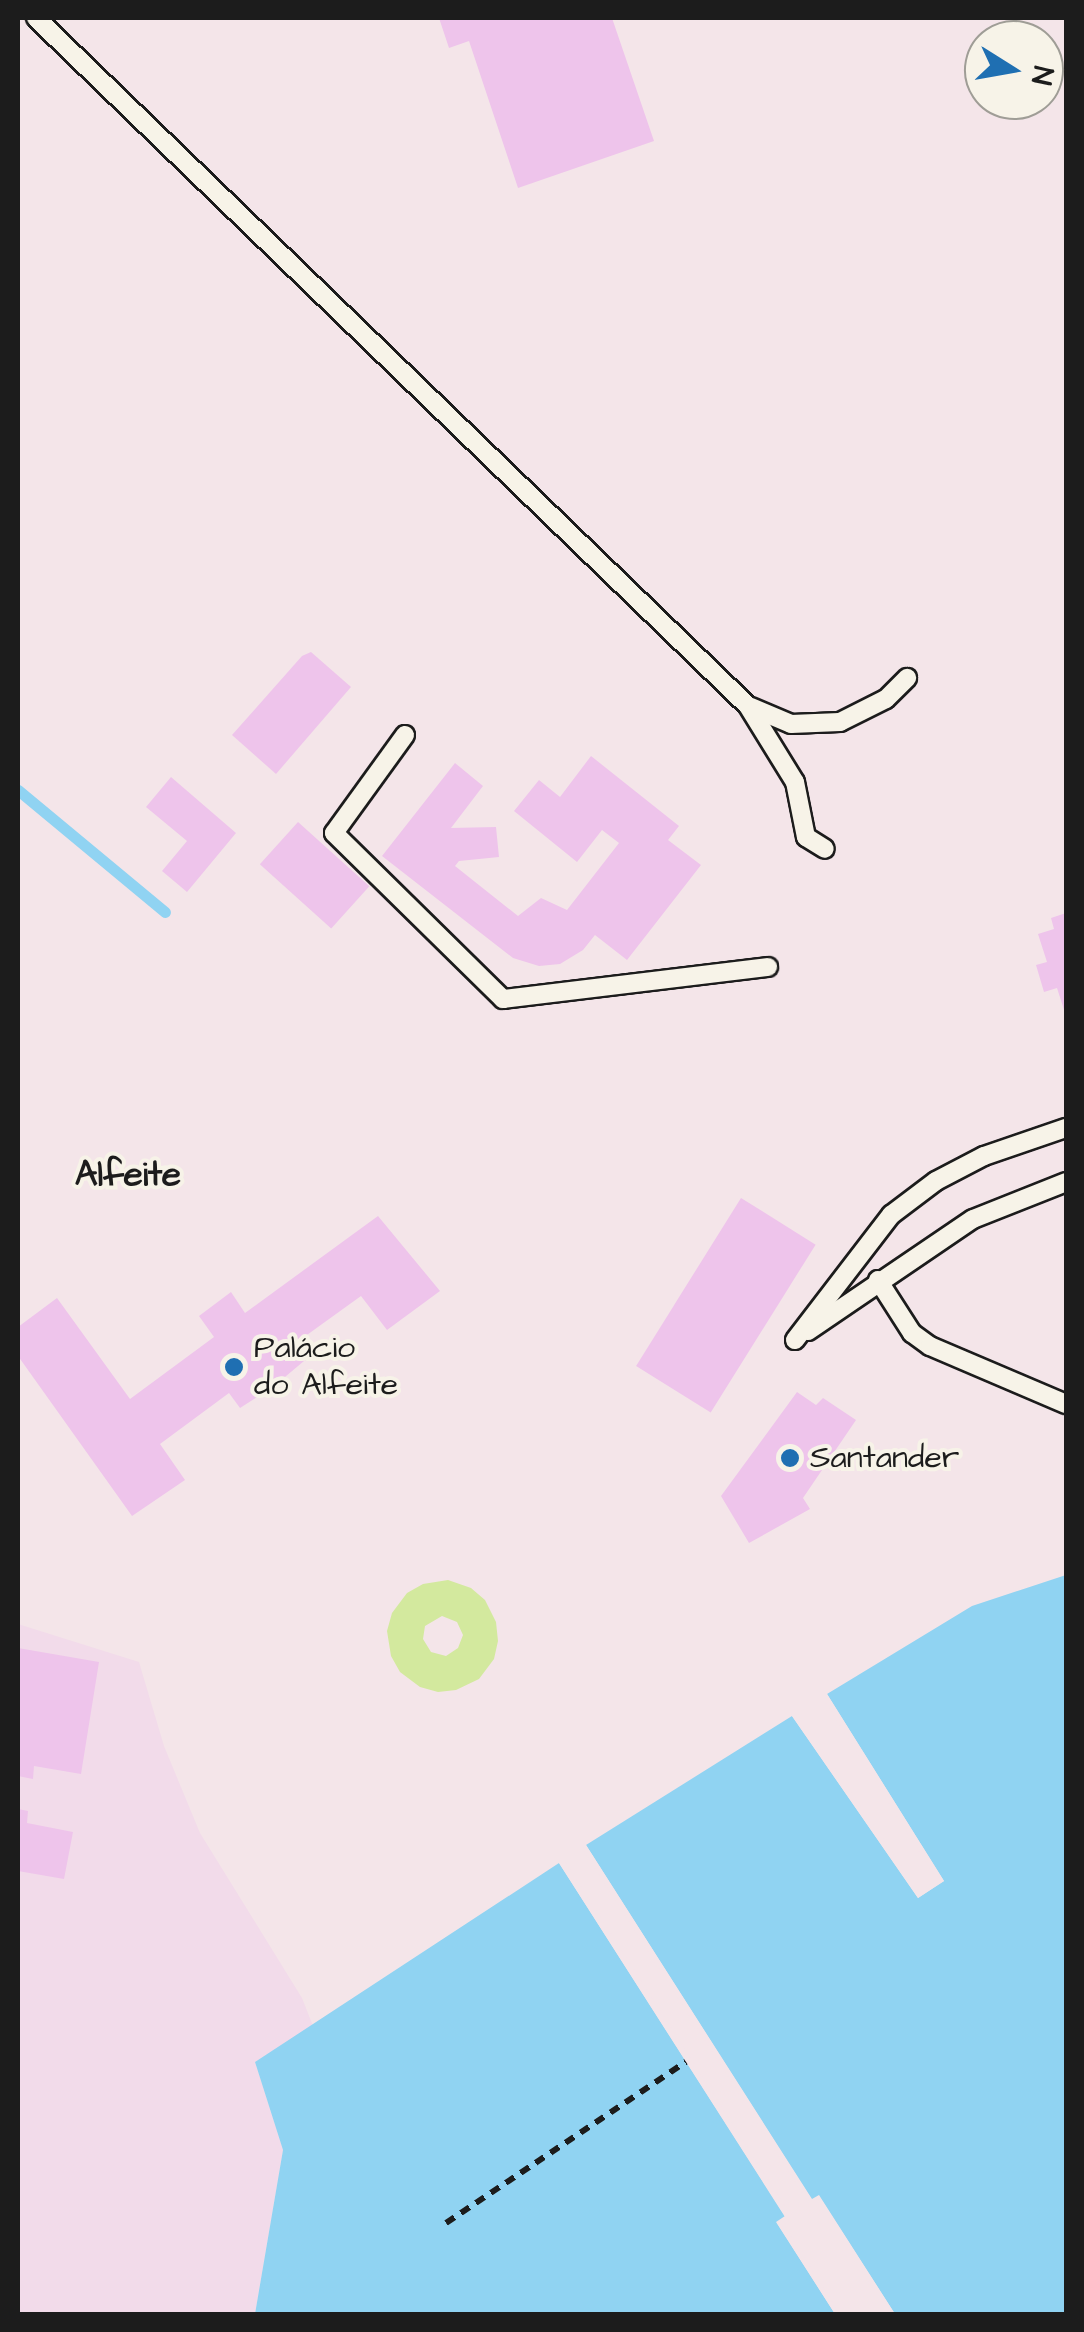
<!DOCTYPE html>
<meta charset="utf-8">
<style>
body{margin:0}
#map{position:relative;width:1084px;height:2332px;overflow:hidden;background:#f4e5e9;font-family:"Architects Daughter",sans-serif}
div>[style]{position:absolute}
.built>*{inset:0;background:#f2dbea}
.green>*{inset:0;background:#d3e99e}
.water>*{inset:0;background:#90d3f2}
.pier>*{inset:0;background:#f4e5e9}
.stream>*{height:11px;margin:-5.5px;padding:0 5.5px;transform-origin:5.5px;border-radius:5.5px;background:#90d3f2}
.building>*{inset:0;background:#eec4eb;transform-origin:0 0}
.path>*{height:6px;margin-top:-3px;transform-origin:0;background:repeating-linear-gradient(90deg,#1c1c1c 0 10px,transparent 0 18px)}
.roads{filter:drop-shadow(2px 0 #1c1c1c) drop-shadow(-2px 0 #1c1c1c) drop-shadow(0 2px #1c1c1c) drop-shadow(0 -2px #1c1c1c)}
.service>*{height:18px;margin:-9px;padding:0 9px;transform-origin:9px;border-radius:9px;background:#f7f3e8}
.dots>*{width:28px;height:28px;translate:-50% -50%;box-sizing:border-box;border:5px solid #f7f3e8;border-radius:50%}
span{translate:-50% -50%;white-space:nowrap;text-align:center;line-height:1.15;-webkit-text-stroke:8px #f7f3e8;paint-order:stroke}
.poi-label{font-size:32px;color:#1c1c1c}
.left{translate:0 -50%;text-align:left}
.neighbourhood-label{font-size:35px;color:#1c1c1c;font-weight:700}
.frame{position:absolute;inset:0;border:20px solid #1c1c1c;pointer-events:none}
.north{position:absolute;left:964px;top:20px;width:100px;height:100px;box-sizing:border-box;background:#f7f3e8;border:2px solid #9f9d96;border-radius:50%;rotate:101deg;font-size:28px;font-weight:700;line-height:40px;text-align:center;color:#1c1c1c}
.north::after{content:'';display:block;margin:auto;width:35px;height:45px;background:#1f6fb2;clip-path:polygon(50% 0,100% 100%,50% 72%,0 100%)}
</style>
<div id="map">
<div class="built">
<div style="clip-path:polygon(18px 1624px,139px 1662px,164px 1746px,200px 1833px,302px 1998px,313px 2026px,255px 2062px,283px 2150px,255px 2314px,18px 2314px)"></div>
</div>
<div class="green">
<div style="clip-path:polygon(evenodd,448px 1580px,471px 1588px,485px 1600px,496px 1622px,498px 1641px,494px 1659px,479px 1679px,456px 1690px,438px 1692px,420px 1687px,400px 1672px,391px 1656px,387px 1631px,392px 1613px,407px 1593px,423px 1584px,448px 1580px,442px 1616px,457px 1622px,463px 1635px,458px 1648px,446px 1656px,431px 1652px,423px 1639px,425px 1626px,442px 1616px)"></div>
</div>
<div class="water">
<div style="clip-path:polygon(1066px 1575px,1066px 2314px,895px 2314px,819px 2196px,812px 2200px,586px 1845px,792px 1716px,918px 1898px,944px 1881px,827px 1694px,972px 1606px)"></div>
<div style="clip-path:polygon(559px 1863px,785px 2217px,777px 2223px,835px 2314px,255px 2314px,283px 2150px,255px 2062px)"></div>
</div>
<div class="pier">
<div style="clip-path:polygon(827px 1694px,944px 1881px,918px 1898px,792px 1716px,797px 1713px,919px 1891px,937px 1880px,822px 1697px)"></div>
<div style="clip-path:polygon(586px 1845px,812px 2199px,819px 2195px,895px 2314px,890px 2314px,818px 2202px,808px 2202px,582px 1848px)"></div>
<div style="clip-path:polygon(564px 1860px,790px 2214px,783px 2224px,840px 2314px,835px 2314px,776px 2222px,785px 2216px,559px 1863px)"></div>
</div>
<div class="stream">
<div style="left:18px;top:790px;width:191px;rotate:39.7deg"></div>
</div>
<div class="building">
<div style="clip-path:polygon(439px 18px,612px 18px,654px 141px,518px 188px,469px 41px,449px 48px)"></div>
<div style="clip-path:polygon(311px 652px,351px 687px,276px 774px,232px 735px,302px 656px)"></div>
<div style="clip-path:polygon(591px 756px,679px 826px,668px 840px,701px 865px,627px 960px,595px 935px,583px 950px,560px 964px,539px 966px,513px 958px,382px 856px,455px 763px,483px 786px,451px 828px,496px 827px,499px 857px,459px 861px,455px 866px,518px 916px,541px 898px,567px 910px,619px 843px,602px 830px,577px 862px,514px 811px,539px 780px,560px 797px)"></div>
<div style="clip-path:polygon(171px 777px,236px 833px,187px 892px,162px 871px,187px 841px,146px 807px)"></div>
<div style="left:298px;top:822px;width:96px;height:57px;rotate:42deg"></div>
<div style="clip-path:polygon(1066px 913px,1066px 1016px,1057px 988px,1044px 992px,1036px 965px,1047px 962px,1038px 934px,1054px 929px,1051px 918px)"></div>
<div style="left:741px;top:1198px;width:88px;height:198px;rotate:32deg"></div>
<div style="clip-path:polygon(378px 1216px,440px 1291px,387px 1330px,361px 1296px,293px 1345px,304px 1361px,273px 1387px,240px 1408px,229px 1393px,160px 1444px,185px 1480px,132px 1516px,18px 1356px,18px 1327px,57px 1298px,130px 1399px,214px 1337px,199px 1316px,231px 1292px,245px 1313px)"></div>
<div style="clip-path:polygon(797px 1392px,816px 1405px,823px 1398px,856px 1420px,803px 1498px,810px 1509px,749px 1543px,721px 1496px)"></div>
<div style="clip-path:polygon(18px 1648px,99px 1662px,81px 1774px,34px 1766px,33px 1779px,18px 1776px)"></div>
<div style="clip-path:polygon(18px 1809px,28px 1811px,27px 1823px,73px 1832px,64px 1879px,18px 1871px)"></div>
</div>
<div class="path">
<div style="left:446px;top:2223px;width:289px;rotate:-33.9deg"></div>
</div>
<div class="roads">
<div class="service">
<div style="left:36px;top:18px;width:990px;rotate:44.02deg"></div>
<div style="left:748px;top:706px;width:89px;rotate:58.3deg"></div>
<div style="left:795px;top:782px;width:56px;rotate:78.7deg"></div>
<div style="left:806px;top:837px;width:22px;rotate:32deg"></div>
<div style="left:751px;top:707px;width:43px;rotate:23deg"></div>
<div style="left:791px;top:724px;width:49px;rotate:-2.3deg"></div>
<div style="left:840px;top:722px;width:51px;rotate:-26.6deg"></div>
<div style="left:886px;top:699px;width:30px;rotate:-45deg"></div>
<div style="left:405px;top:735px;width:121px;rotate:125.9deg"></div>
<div style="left:334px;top:833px;width:237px;rotate:44.5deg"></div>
<div style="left:503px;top:999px;width:267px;rotate:-6.9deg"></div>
<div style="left:878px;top:1280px;width:63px;rotate:57.3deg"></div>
<div style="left:912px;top:1333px;width:22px;rotate:36deg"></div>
<div style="left:930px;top:1346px;width:148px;rotate:23.1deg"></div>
<div style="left:808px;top:1331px;width:199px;rotate:-34.2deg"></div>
<div style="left:973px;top:1219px;width:100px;rotate:-21.7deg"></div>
<div style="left:795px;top:1340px;width:158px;rotate:-52.5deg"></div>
<div style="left:891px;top:1215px;width:56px;rotate:-37.1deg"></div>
<div style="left:936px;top:1181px;width:54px;rotate:-27.5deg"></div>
<div style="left:984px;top:1156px;width:87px;rotate:-18.9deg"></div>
</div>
</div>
<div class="dots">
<div style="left:234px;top:1367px;background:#1f6fb2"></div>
<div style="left:790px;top:1458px;background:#1f6fb2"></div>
</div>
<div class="poi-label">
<span class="left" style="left:254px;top:1367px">Palácio<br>do Alfeite</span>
<span class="left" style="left:810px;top:1458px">Santander</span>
</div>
<div class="neighbourhood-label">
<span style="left:128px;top:1175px">Alfeite</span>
</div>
<div class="frame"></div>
<div class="north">N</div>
</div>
